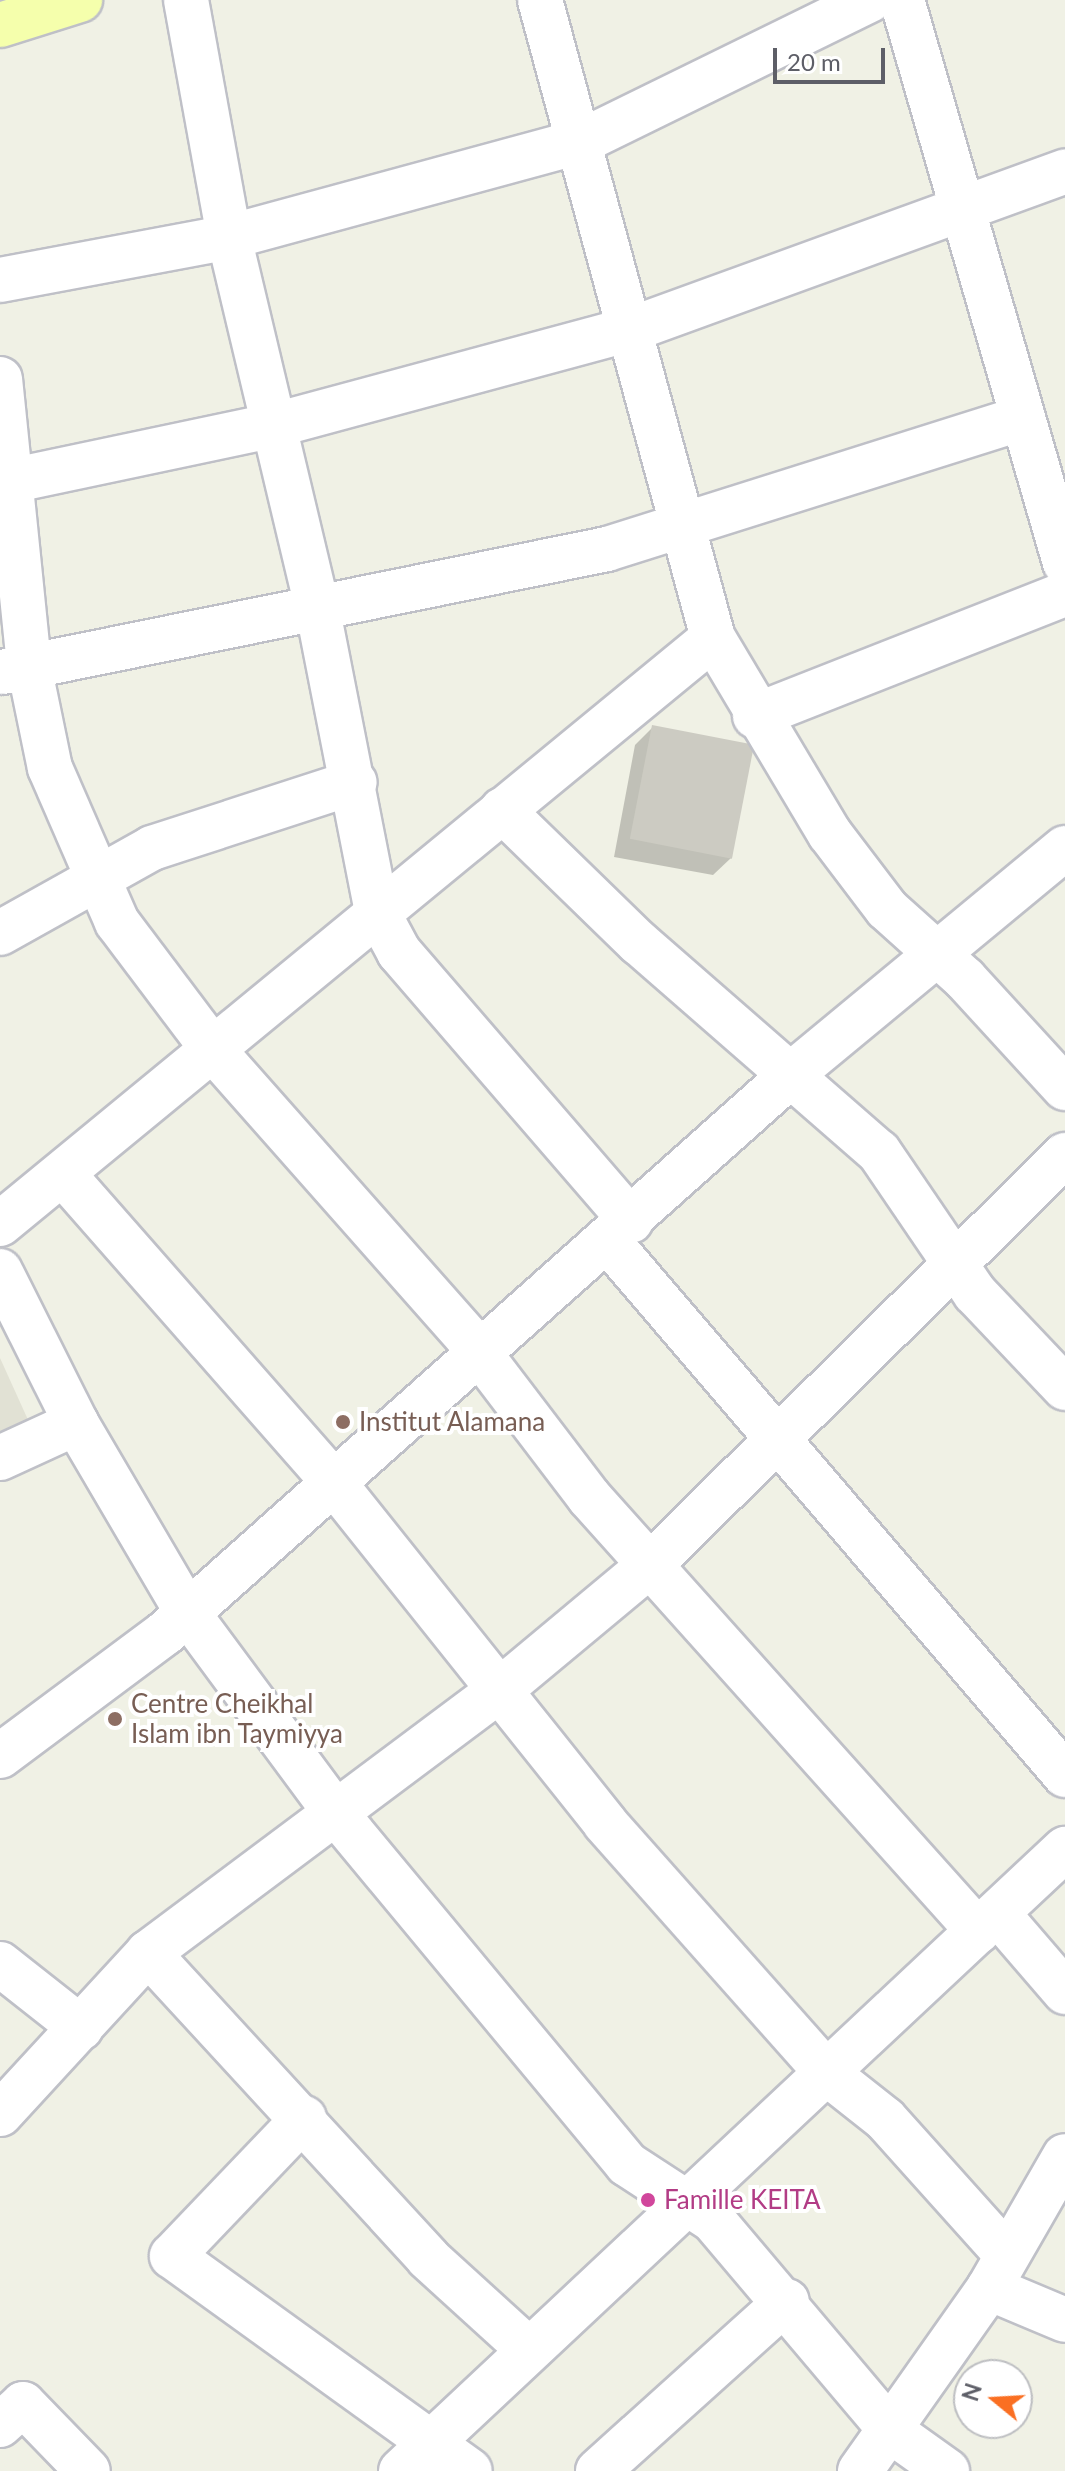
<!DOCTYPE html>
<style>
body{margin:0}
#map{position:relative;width:1065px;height:2471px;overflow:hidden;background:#f0f1e5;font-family:Lato,sans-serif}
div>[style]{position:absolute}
.education>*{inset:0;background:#e1e1d4}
.shadow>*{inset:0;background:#0003}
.building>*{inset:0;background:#cccbc2;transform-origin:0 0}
.roads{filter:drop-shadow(2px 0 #bfc0c7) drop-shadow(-2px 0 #bfc0c7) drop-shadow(0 2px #bfc0c7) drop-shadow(0 -2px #bfc0c7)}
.minor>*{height:44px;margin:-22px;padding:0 22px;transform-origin:22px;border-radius:22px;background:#fff}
.major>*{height:44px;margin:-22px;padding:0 22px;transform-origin:22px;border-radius:22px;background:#f5ffac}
.dots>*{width:22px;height:22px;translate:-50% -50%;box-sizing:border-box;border:4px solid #fff;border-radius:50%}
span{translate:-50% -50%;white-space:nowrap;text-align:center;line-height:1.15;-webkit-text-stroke:8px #fff;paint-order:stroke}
.education-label{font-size:26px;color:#785e54}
.left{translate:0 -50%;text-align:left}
.hotel-label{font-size:26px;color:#b23c85}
.north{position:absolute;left:953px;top:2359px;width:80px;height:80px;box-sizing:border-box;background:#fff;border:2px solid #bebfc2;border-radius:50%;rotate:288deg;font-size:22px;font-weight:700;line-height:32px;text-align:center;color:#5d5e67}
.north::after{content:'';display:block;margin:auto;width:28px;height:36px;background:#fa6f22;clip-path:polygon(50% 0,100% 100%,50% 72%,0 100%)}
.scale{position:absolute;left:773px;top:48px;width:112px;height:36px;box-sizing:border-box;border:4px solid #5d5e67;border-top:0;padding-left:10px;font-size:24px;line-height:28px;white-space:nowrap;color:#5d5e67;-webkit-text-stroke:6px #fff;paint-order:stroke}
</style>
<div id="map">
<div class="education">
<div style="clip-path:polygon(0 1358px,29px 1422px,0 1434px)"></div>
</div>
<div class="shadow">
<div style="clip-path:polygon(653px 727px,731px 858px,713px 875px,614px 857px,635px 745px)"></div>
</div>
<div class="building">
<div style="left:652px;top:725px;width:104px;height:116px;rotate:11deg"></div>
</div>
<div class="roads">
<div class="minor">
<div style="left:186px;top:0;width:241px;rotate:79.7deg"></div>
<div style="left:229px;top:237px;width:379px;rotate:76.6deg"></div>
<div style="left:317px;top:606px;width:311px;rotate:78.9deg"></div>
<div style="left:377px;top:911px;width:47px;rotate:61.8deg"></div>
<div style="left:399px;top:952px;width:355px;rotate:49.2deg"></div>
<div style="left:540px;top:0;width:661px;rotate:74.83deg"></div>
<div style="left:713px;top:638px;width:228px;rotate:59.2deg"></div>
<div style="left:830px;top:834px;width:94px;rotate:52.8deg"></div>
<div style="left:887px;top:909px;width:105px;rotate:41.9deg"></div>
<div style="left:965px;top:979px;width:148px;rotate:47.5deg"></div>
<div style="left:902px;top:0;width:586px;rotate:73.85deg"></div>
<div style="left:0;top:280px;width:233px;rotate:-10.6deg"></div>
<div style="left:229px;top:237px;width:366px;rotate:-15.2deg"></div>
<div style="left:582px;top:141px;width:321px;rotate:-26.1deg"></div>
<div style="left:0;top:379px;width:288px;rotate:84.2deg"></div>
<div style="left:29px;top:666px;width:104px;rotate:78.4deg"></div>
<div style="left:50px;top:768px;width:168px;rotate:66.5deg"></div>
<div style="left:117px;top:922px;width:163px;rotate:53deg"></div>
<div style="left:215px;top:1052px;width:382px;rotate:48.5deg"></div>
<div style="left:468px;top:1338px;width:200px;rotate:52.7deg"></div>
<div style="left:589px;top:1497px;width:583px;rotate:48.13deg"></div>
<div style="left:0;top:483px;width:281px;rotate:-11.9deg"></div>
<div style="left:275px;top:425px;width:370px;rotate:-15.1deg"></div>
<div style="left:632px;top:329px;width:461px;rotate:-20deg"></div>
<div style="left:2px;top:672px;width:617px;rotate:-11.49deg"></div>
<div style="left:607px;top:549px;width:436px;rotate:-17.5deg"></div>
<div style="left:755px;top:716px;width:333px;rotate:-21.5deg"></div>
<div style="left:502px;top:810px;width:191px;rotate:44.2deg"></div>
<div style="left:639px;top:943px;width:318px;rotate:41.1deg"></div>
<div style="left:879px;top:1152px;width:171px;rotate:55.8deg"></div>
<div style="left:975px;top:1293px;width:131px;rotate:46.5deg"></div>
<div style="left:0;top:933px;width:174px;rotate:-29.2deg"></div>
<div style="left:152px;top:848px;width:213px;rotate:-18deg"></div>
<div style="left:63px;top:1174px;width:411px;rotate:48.7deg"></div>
<div style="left:334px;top:1483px;width:435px;rotate:51.4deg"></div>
<div style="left:605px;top:1823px;width:336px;rotate:48.4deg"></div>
<div style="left:828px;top:2074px;width:73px;rotate:38.3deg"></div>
<div style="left:885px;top:2119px;width:181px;rotate:48.1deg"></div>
<div style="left:0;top:1224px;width:923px;rotate:-39.42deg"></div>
<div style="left:608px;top:1241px;width:703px;rotate:49.44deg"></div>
<div style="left:0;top:1271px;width:170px;rotate:63.4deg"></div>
<div style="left:76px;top:1423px;width:219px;rotate:59.6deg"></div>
<div style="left:187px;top:1612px;width:247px;rotate:53.5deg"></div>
<div style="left:334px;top:1811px;width:459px;rotate:50.3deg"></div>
<div style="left:627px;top:2164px;width:103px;rotate:33.1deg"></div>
<div style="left:713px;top:2220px;width:276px;rotate:49.8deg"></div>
<div style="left:891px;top:2431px;width:69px;rotate:35.5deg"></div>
<div style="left:0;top:1458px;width:84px;rotate:-24.7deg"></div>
<div style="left:0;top:1756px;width:206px;rotate:-36.7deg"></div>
<div style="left:165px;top:1633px;width:841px;rotate:-41.72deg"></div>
<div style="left:793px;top:1073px;width:353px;rotate:-39.6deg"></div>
<div style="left:998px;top:1914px;width:103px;rotate:49.3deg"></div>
<div style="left:148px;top:1953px;width:414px;rotate:47.4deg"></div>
<div style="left:428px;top:2258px;width:135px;rotate:42.3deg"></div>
<div style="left:0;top:1964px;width:103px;rotate:38.3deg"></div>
<div style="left:0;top:2114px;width:219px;rotate:-47.4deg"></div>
<div style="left:148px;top:1953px;width:439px;rotate:-36.8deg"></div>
<div style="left:500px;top:1690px;width:194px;rotate:-39.8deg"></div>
<div style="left:649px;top:1566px;width:585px;rotate:-44.65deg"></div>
<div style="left:304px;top:2118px;width:191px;rotate:133.7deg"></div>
<div style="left:172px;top:2256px;width:367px;rotate:35.8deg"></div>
<div style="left:989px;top:2288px;width:82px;rotate:22.8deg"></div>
<div style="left:0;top:2425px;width:31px;rotate:-42deg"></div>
<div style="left:23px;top:2404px;width:93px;rotate:45.9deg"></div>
<div style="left:401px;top:2471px;width:910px;rotate:-43.13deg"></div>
<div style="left:598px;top:2471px;width:254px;rotate:-42deg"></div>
<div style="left:860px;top:2471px;width:224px;rotate:-54.8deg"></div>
<div style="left:989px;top:2288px;width:152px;rotate:-60.1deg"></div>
</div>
<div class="major">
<div style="left:0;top:25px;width:84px;rotate:-17.4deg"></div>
</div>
</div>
<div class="dots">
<div style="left:343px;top:1422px;background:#8d6e63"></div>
<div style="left:115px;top:1719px;background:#8d6e63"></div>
<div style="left:648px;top:2200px;background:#d1479c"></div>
</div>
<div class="education-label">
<span class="left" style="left:359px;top:1422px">Institut Alamana</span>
<span class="left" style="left:131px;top:1719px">Centre Cheikhal<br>Islam ibn Taymiyya</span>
</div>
<div class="hotel-label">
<span class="left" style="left:664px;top:2200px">Famille KEITA</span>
</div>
<div class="north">N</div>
<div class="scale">20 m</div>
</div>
